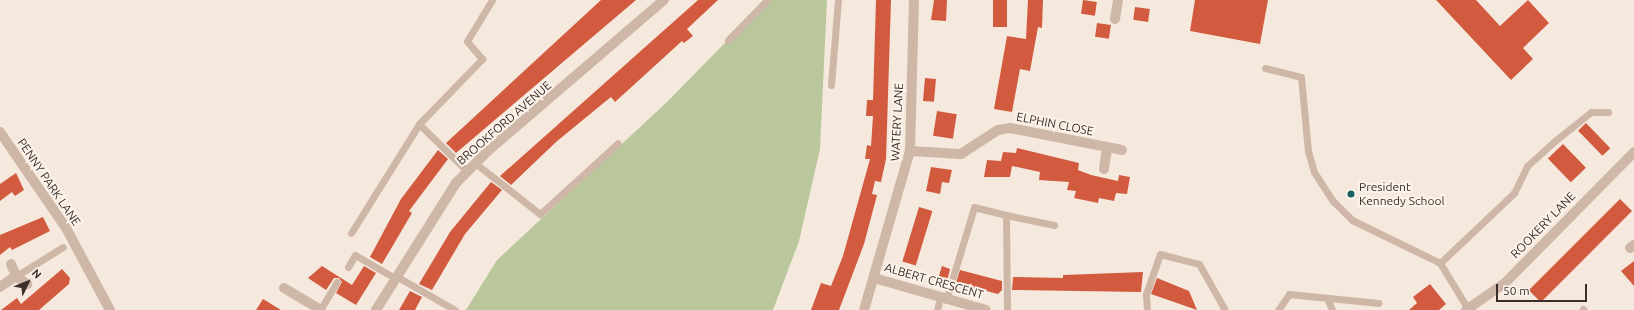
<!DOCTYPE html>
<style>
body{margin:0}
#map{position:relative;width:1634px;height:310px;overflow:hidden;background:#f5e9dd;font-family:Ubuntu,sans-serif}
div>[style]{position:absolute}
.green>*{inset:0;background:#bac69b}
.building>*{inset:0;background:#d25b3f;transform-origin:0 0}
.service>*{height:7px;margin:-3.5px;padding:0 3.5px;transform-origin:3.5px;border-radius:3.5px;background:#cfb7a8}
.minor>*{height:10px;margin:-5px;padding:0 5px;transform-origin:5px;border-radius:5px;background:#cfb7a8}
.tertiary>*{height:10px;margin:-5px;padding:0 5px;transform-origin:5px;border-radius:5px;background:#cfb7a8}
.dots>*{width:11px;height:11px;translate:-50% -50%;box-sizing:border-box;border:2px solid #fcf3eb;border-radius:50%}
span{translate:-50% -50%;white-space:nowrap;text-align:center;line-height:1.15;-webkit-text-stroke:4px #fcf3eb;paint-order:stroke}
.street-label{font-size:12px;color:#3b2d29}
.poi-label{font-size:12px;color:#3b2d29}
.left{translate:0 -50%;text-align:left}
.north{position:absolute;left:8px;top:262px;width:40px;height:40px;-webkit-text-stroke:3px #fcf3eb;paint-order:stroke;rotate:47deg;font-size:11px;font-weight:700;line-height:16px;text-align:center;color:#3b2d29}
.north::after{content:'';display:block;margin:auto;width:14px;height:18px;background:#3b2d29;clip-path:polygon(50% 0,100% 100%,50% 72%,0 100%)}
.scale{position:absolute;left:1496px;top:284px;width:91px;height:18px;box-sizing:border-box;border:2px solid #3b2d29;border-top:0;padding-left:5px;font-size:12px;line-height:14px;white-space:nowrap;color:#3b2d29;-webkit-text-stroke:3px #fcf3eb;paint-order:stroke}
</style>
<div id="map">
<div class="green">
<div style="clip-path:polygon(767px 0,827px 0,820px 149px,799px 241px,773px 310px,466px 310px,497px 260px,667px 102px)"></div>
</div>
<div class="building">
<div style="clip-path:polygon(601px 0,636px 0,456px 153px,446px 143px)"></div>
<div style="clip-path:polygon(698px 0,718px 0,687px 29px,693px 36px,684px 43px,682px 41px,615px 102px,611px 97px,606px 101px,556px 142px,511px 185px,500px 176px)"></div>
<div style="clip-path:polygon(876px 0,891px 0,886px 159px,881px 182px,875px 181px,872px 194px,877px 195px,864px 244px,839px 310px,811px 310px,821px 283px,831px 286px,843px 256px,870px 159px,865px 159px,867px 145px,871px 146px,873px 116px,866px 116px,867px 100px,873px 100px)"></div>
<div style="clip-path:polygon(934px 0,947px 0,946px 21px,931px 20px)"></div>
<div style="left:993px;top:0;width:14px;height:27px"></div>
<div style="clip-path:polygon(1028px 0,1043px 0,1042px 28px,1038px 27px,1030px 71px,1020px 69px,1012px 112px,994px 109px,1007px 36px,1026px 39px)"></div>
<div style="left:1083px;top:0;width:14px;height:14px;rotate:8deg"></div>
<div style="clip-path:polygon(1195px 0,1268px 0,1260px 44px,1190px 31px)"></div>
<div style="clip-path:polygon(1436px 0,1476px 0,1500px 26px,1528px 0,1549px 23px,1523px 48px,1533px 59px,1511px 80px)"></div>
<div style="left:1135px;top:7px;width:15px;height:13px;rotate:8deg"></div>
<div style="left:1097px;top:23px;width:14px;height:14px;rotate:8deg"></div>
<div style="left:925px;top:78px;width:11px;height:23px;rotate:5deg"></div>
<div style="left:937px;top:111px;width:20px;height:25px;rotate:9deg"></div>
<div style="left:1586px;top:123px;width:35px;height:11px;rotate:46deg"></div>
<div style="left:1563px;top:144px;width:33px;height:21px;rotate:46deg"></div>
<div style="clip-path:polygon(1017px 148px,1079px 163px,1078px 170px,1091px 175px,1118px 181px,1119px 175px,1130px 177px,1127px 194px,1116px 193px,1114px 201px,1099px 198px,1098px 203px,1074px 198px,1076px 191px,1067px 190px,1069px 182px,1039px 180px,1040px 172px,1012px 166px,1010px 177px,984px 177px,987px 160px,1001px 161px,1003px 152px,1016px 153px)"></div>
<div style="clip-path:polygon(438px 150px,448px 159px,409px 211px,412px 213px,382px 264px,370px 257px,401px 199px)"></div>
<div style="clip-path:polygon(931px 167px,952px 170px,949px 183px,942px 182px,940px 194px,926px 191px)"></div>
<div style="clip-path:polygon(16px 173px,24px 190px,15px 196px,12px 192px,0 201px,0 184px)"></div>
<div style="clip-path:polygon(491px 182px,502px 190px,465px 234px,432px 290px,419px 284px,450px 232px)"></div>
<div style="left:1620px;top:199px;width:17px;height:129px;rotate:45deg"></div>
<div style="left:919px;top:207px;width:14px;height:57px;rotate:17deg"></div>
<div style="clip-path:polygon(43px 217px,50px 231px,12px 250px,10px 247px,0 255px,0 235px)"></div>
<div style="clip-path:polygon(1634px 261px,1634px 286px,1621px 271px)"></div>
<div style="clip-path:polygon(322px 266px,352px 285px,364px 266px,376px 273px,356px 305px,336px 293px,342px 282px,339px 278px,334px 278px,326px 290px,308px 278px)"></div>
<div style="clip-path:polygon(942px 266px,950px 269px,947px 281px,938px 279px)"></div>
<div style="clip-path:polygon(62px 269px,70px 278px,69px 284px,39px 310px,1px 310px,17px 298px,21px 304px)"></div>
<div style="clip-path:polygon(960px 270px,1002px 281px,1002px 290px,998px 294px,956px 283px)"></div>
<div style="clip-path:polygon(1143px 272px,1141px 292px,1012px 290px,1013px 277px,1063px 278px,1063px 275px)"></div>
<div style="clip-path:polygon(1157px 278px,1189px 291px,1197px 310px,1151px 294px)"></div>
<div style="clip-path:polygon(1430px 284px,1446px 304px,1439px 310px,1409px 310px,1417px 303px,1413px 297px)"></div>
<div style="clip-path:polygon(410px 291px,422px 297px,415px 310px,399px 310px)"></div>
<div style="clip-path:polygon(263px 299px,281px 310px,256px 310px)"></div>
</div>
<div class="service">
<div style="left:728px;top:40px;width:56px;rotate:-45.7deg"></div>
<div style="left:1265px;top:68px;width:37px;rotate:14deg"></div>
<div style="left:1301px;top:77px;width:74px;rotate:84.6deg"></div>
<div style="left:1308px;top:151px;width:22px;rotate:74deg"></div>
<div style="left:1314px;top:172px;width:35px;rotate:57deg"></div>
<div style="left:1333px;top:201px;width:27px;rotate:45deg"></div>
<div style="left:1352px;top:220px;width:98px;rotate:26deg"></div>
<div style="left:1440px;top:263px;width:54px;rotate:58.7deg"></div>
<div style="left:831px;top:85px;width:85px;rotate:-85.3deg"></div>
<div style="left:419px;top:124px;width:91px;rotate:-45.9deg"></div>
<div style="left:482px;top:59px;width:23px;rotate:-130deg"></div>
<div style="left:467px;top:41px;width:48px;rotate:-58.6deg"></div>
<div style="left:475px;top:163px;width:83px;rotate:38.1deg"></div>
<div style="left:540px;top:214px;width:105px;rotate:-42.3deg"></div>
<div style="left:1006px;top:215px;width:49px;rotate:11.8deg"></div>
<div style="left:351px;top:233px;width:128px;rotate:-58deg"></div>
<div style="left:419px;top:124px;width:67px;rotate:44.4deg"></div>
<div style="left:1440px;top:263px;width:102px;rotate:-43.4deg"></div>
<div style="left:1514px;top:193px;width:30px;rotate:-64deg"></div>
<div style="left:1527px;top:166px;width:39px;rotate:-42deg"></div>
<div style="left:1556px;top:140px;width:45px;rotate:-38.7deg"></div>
<div style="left:1591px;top:112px;width:17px"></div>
<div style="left:348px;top:267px;width:14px;rotate:-60deg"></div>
<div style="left:355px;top:255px;width:46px;rotate:29.9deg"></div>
<div style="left:16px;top:276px;width:55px;rotate:-31.7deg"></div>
<div style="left:396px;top:276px;width:68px;rotate:30deg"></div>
<div style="left:1327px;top:298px;width:13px;rotate:67deg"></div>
<div style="left:946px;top:300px;width:97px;rotate:-73.2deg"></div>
<div style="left:974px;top:207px;width:33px;rotate:14deg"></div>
<div style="left:1006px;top:215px;width:95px;rotate:89.4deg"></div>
<div style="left:1583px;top:309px;width:1px;rotate:45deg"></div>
<div style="left:320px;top:310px;width:33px;rotate:-59deg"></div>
<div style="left:937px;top:310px;width:12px;rotate:-76deg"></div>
<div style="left:1147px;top:310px;width:16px;rotate:-94deg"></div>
<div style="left:1146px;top:294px;width:42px;rotate:-70.7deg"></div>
<div style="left:1160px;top:254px;width:40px;rotate:14.4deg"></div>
<div style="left:1199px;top:264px;width:53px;rotate:60.5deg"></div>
<div style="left:1278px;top:310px;width:19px;rotate:-55deg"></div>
<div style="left:1289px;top:294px;width:90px;rotate:5.7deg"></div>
</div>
<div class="minor">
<div style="left:1115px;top:19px;width:19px;rotate:-81deg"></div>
<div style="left:910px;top:151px;width:51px;rotate:3.4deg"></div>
<div style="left:961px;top:154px;width:44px;rotate:-33deg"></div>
<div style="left:998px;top:130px;width:12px;rotate:-9deg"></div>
<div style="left:1010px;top:128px;width:114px;rotate:11.1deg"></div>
<div style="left:1104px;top:169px;width:21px;rotate:-82deg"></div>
<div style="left:1630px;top:248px;width:5px;rotate:-37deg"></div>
<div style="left:11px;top:264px;width:13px;rotate:67deg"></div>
<div style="left:16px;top:276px;width:14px;rotate:36deg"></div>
<div style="left:874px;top:278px;width:116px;rotate:15.9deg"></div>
<div style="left:0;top:287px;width:19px;rotate:-35deg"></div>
<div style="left:284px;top:288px;width:43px;rotate:30.7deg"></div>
<div style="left:376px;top:310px;width:150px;rotate:-57.8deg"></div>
<div style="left:456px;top:183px;width:48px;rotate:-45deg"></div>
<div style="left:490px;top:149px;width:229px;rotate:-40.6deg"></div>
<div style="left:864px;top:310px;width:166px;rotate:-73.9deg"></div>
<div style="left:910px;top:151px;width:151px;rotate:-88.5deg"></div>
<div style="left:1466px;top:310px;width:47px;rotate:-34.7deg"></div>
<div style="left:1505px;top:283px;width:184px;rotate:-45.4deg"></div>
</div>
<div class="tertiary">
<div style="left:0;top:132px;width:116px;rotate:55.5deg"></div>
<div style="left:66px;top:228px;width:93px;rotate:61.8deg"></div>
</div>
<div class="dots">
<div style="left:1351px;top:194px;background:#196061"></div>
</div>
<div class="street-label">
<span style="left:897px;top:122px;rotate:-87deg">WATERY LANE</span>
<span style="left:504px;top:123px;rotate:-41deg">BROOKFORD AVENUE</span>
<span style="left:1055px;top:124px;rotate:11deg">ELPHIN CLOSE</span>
<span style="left:49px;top:182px;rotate:56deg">PENNY PARK LANE</span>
<span style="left:1543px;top:225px;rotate:-46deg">ROOKERY LANE</span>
<span style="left:934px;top:281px;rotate:16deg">ALBERT CRESCENT</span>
</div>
<div class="poi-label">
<span class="left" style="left:1359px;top:194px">President<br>Kennedy School</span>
</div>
<div class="north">N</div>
<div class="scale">50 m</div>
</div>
